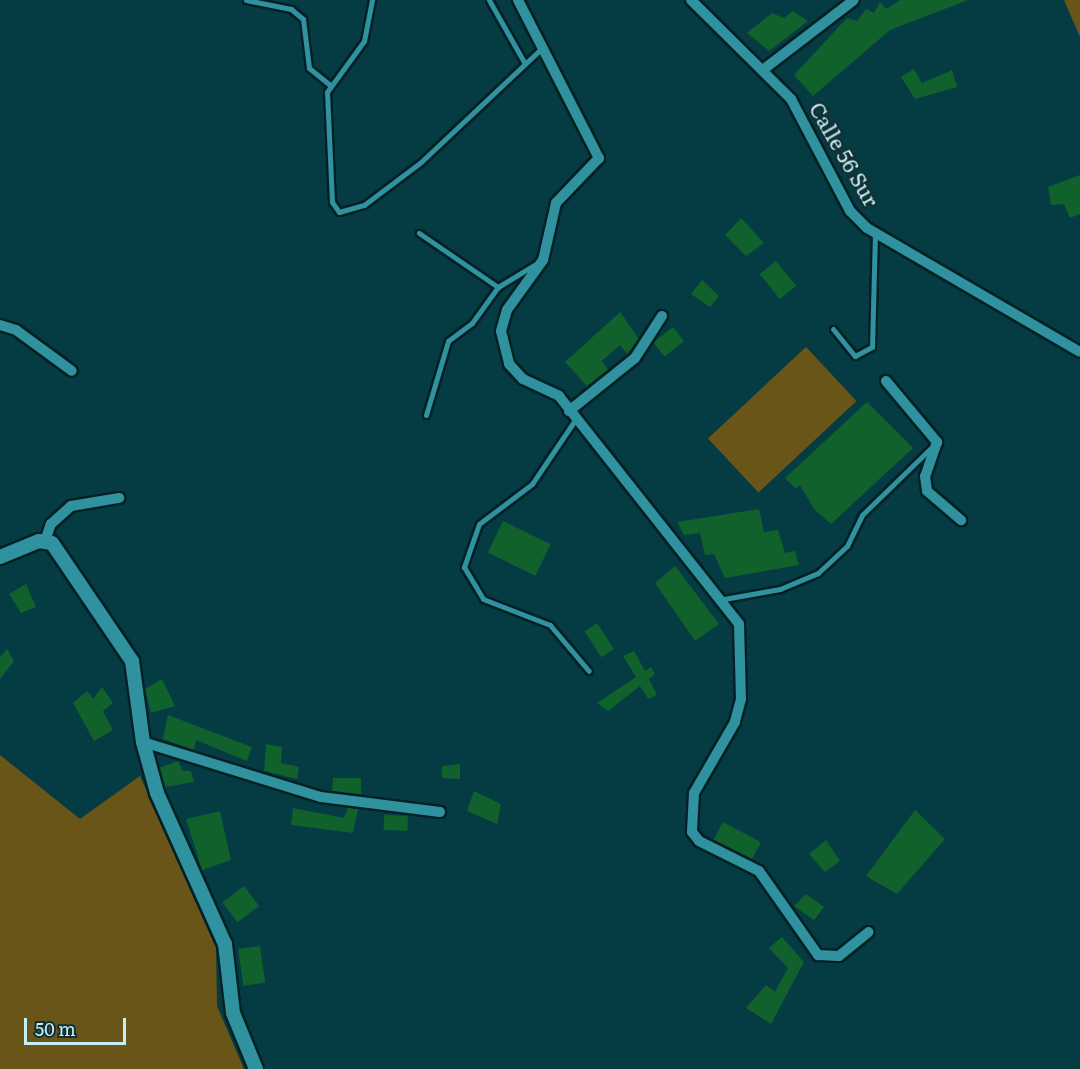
<!DOCTYPE html>
<style>
body{margin:0}
#map{position:relative;width:1080px;height:1069px;overflow:hidden;background:#053c44;font-family:Literata,serif}
div>[style]{position:absolute}
.green>*{inset:0;background:#6a5518;transform-origin:0 0}
.building>*{inset:0;background:#10612c;transform-origin:0 0}
.roads{filter:drop-shadow(2px 0 #032125) drop-shadow(-2px 0 #032125) drop-shadow(0 2px #032125) drop-shadow(0 -2px #032125)}
.service>*{height:5px;margin:-2.5px;padding:0 2.5px;transform-origin:2.5px;border-radius:2.5px;background:#30919f}
.minor>*{height:10px;margin:-5px;padding:0 5px;transform-origin:5px;border-radius:5px;background:#30919f}
.tertiary>*{height:14px;margin:-7px;padding:0 7px;transform-origin:7px;border-radius:7px;background:#30919f}
span{translate:-50% -50%;white-space:nowrap;text-align:center;line-height:1.15;-webkit-text-stroke:5px #123034;paint-order:stroke}
.street-label{font-size:21px;color:#c4eff6}
.scale{position:absolute;left:24px;top:1018px;width:102px;height:27px;box-sizing:border-box;border:3px solid #c4eff6;border-top:0;padding-left:8px;font-size:18px;line-height:21px;white-space:nowrap;color:#c4eff6;-webkit-text-stroke:4px #123034;paint-order:stroke}
</style>
<div id="map">
<div class="green">
<div style="clip-path:polygon(1064px 0,1080px 0,1080px 37px)"></div>
<div style="left:806px;top:347px;width:74px;height:134px;rotate:47deg"></div>
<div style="clip-path:polygon(0 755px,80px 819px,140px 776px,216px 947px,217px 1006px,244px 1069px,0 1069px)"></div>
</div>
<div class="building">
<div style="clip-path:polygon(900px 0,968px 0,890px 30px,813px 96px,794px 75px,847px 18px,857px 21px,866px 9px,874px 13px,880px 2px,886px 9px)"></div>
<div style="clip-path:polygon(793px 11px,808px 21px,769px 51px,747px 33px,772px 13px,784px 18px)"></div>
<div style="clip-path:polygon(914px 69px,922px 83px,952px 70px,957px 87px,915px 99px,901px 77px)"></div>
<div style="clip-path:polygon(1080px 175px,1080px 214px,1070px 218px,1064px 204px,1051px 205px,1048px 187px)"></div>
<div style="clip-path:polygon(741px 218px,764px 243px,746px 256px,725px 235px)"></div>
<div style="left:776px;top:261px;width:32px;height:21px;rotate:51deg"></div>
<div style="clip-path:polygon(702px 280px,719px 296px,710px 307px,691px 294px)"></div>
<div style="clip-path:polygon(620px 312px,639px 339px,627px 354px,620px 345px,602px 361px,608px 370px,587px 386px,565px 362px)"></div>
<div style="left:673px;top:327px;width:18px;height:25px;rotate:52deg"></div>
<div style="clip-path:polygon(867px 402px,913px 448px,831px 524px,814px 509px,800px 485px,796px 489px,785px 478px)"></div>
<div style="clip-path:polygon(759px 509px,764px 532px,778px 530px,785px 553px,795px 551px,799px 565px,725px 578px,714px 554px,705px 555px,700px 533px,684px 535px,677px 522px)"></div>
<div style="left:503px;top:521px;width:53px;height:35px;rotate:26deg"></div>
<div style="clip-path:polygon(675px 566px,719px 624px,695px 641px,655px 583px)"></div>
<div style="clip-path:polygon(26px 584px,36px 607px,21px 613px,9px 594px)"></div>
<div style="left:597px;top:623px;width:31px;height:15px;rotate:57deg"></div>
<div style="clip-path:polygon(7px 649px,14px 661px,0 679px,0 657px)"></div>
<div style="clip-path:polygon(634px 651px,645px 671px,651px 667px,655px 674px,649px 679px,657px 695px,648px 699px,640px 686px,608px 711px,597px 703px,636px 677px,623px 656px)"></div>
<div style="clip-path:polygon(162px 679px,175px 706px,151px 713px,145px 689px)"></div>
<div style="clip-path:polygon(102px 687px,113px 703px,103px 711px,113px 730px,94px 741px,73px 703px,87px 691px,93px 699px)"></div>
<div style="clip-path:polygon(168px 715px,252px 747px,247px 761px,196px 740px,194px 750px,163px 739px)"></div>
<div style="clip-path:polygon(266px 744px,282px 747px,281px 763px,299px 767px,297px 779px,264px 771px)"></div>
<div style="clip-path:polygon(178px 761px,183px 771px,191px 771px,194px 782px,165px 787px,159px 768px)"></div>
<div style="clip-path:polygon(460px 764px,460px 779px,442px 778px,442px 766px)"></div>
<div style="clip-path:polygon(333px 778px,361px 778px,361px 794px,332px 791px)"></div>
<div style="clip-path:polygon(474px 791px,501px 804px,497px 824px,467px 811px)"></div>
<div style="clip-path:polygon(293px 808px,344px 818px,348px 808px,358px 809px,353px 833px,291px 825px)"></div>
<div style="clip-path:polygon(915px 810px,945px 839px,897px 894px,866px 876px)"></div>
<div style="clip-path:polygon(220px 811px,231px 860px,202px 870px,186px 819px)"></div>
<div style="left:384px;top:815px;width:24px;height:15px;rotate:2deg"></div>
<div style="left:723px;top:822px;width:43px;height:20px;rotate:28deg"></div>
<div style="clip-path:polygon(826px 840px,840px 861px,825px 872px,809px 854px)"></div>
<div style="left:244px;top:886px;width:25px;height:27px;rotate:53deg"></div>
<div style="clip-path:polygon(806px 894px,824px 907px,814px 920px,794px 906px)"></div>
<div style="clip-path:polygon(782px 937px,804px 962px,771px 1024px,746px 1008px,766px 985px,775px 992px,788px 968px,769px 948px)"></div>
<div style="left:260px;top:946px;width:37px;height:22px;rotate:82deg"></div>
</div>
<div class="roads">
<div class="service">
<div style="left:246px;top:0;width:46px;rotate:11.3deg"></div>
<div style="left:291px;top:9px;width:16px;rotate:40deg"></div>
<div style="left:303px;top:19px;width:49px;rotate:83deg"></div>
<div style="left:309px;top:68px;width:27px;rotate:39deg"></div>
<div style="left:372px;top:0;width:42px;rotate:101deg"></div>
<div style="left:364px;top:41px;width:63px;rotate:126deg"></div>
<div style="left:327px;top:92px;width:110px;rotate:87.4deg"></div>
<div style="left:332px;top:202px;width:12px;rotate:55deg"></div>
<div style="left:339px;top:212px;width:26px;rotate:-16deg"></div>
<div style="left:364px;top:205px;width:71px;rotate:-37deg"></div>
<div style="left:421px;top:162px;width:166px;rotate:-43.3deg"></div>
<div style="left:489px;top:0;width:73px;rotate:60.6deg"></div>
<div style="left:419px;top:233px;width:96px;rotate:34.4deg"></div>
<div style="left:833px;top:329px;width:35px;rotate:51deg"></div>
<div style="left:855px;top:356px;width:19px;rotate:-28deg"></div>
<div style="left:872px;top:347px;width:112px;rotate:-88.5deg"></div>
<div style="left:426px;top:415px;width:77px;rotate:-73.4deg"></div>
<div style="left:448px;top:341px;width:30px;rotate:-37deg"></div>
<div style="left:472px;top:323px;width:44px;rotate:-54.2deg"></div>
<div style="left:498px;top:287px;width:44px;rotate:-31.2deg"></div>
<div style="left:575px;top:420px;width:77px;rotate:123.9deg"></div>
<div style="left:532px;top:484px;width:66px;rotate:143deg"></div>
<div style="left:479px;top:524px;width:46px;rotate:109.2deg"></div>
<div style="left:464px;top:567px;width:37px;rotate:59deg"></div>
<div style="left:483px;top:599px;width:72px;rotate:21.2deg"></div>
<div style="left:550px;top:625px;width:60px;rotate:49.7deg"></div>
<div style="left:724px;top:599px;width:57px;rotate:-10.1deg"></div>
<div style="left:780px;top:589px;width:41px;rotate:-22.8deg"></div>
<div style="left:818px;top:573px;width:40px;rotate:-43deg"></div>
<div style="left:847px;top:546px;width:34px;rotate:-64deg"></div>
<div style="left:862px;top:515px;width:96px;rotate:-44.2deg"></div>
</div>
<div class="minor">
<div style="left:518px;top:0;width:178px;rotate:62.9deg"></div>
<div style="left:599px;top:158px;width:62px;rotate:133.7deg"></div>
<div style="left:556px;top:203px;width:58px;rotate:102.8deg"></div>
<div style="left:543px;top:260px;width:62px;rotate:125.8deg"></div>
<div style="left:507px;top:310px;width:22px;rotate:106deg"></div>
<div style="left:501px;top:331px;width:34px;rotate:76deg"></div>
<div style="left:509px;top:364px;width:21px;rotate:47deg"></div>
<div style="left:523px;top:379px;width:40px;rotate:25deg"></div>
<div style="left:559px;top:396px;width:290px;rotate:51.7deg"></div>
<div style="left:739px;top:624px;width:75px;rotate:88.5deg"></div>
<div style="left:741px;top:699px;width:24px;rotate:105deg"></div>
<div style="left:735px;top:722px;width:82px;rotate:120deg"></div>
<div style="left:694px;top:793px;width:39px;rotate:93deg"></div>
<div style="left:692px;top:832px;width:11px;rotate:52deg"></div>
<div style="left:699px;top:841px;width:67px;rotate:26.6deg"></div>
<div style="left:759px;top:871px;width:103px;rotate:54.9deg"></div>
<div style="left:818px;top:955px;width:21px;rotate:3deg"></div>
<div style="left:839px;top:956px;width:38px;rotate:-39deg"></div>
<div style="left:691px;top:0;width:141px;rotate:44.7deg"></div>
<div style="left:791px;top:99px;width:127px;rotate:62.2deg"></div>
<div style="left:850px;top:211px;width:24px;rotate:45deg"></div>
<div style="left:867px;top:228px;width:246px;rotate:30.2deg"></div>
<div style="left:764px;top:69px;width:113px;rotate:-37.5deg"></div>
<div style="left:0;top:325px;width:17px;rotate:17deg"></div>
<div style="left:16px;top:330px;width:69px;rotate:36.2deg"></div>
<div style="left:886px;top:381px;width:80px;rotate:50.1deg"></div>
<div style="left:937px;top:442px;width:36px;rotate:109deg"></div>
<div style="left:925px;top:476px;width:15px;rotate:82deg"></div>
<div style="left:927px;top:491px;width:45px;rotate:40.5deg"></div>
<div style="left:569px;top:411px;width:85px;rotate:-38.8deg"></div>
<div style="left:635px;top:358px;width:50px;rotate:-57.3deg"></div>
<div style="left:45px;top:541px;width:18px;rotate:-71deg"></div>
<div style="left:51px;top:524px;width:27px;rotate:-42deg"></div>
<div style="left:71px;top:506px;width:49px;rotate:-9.5deg"></div>
<div style="left:143px;top:742px;width:186px;rotate:17.2deg"></div>
<div style="left:321px;top:797px;width:120px;rotate:7.2deg"></div>
</div>
<div class="tertiary">
<div style="left:0;top:557px;width:42px;rotate:-22.3deg"></div>
<div style="left:39px;top:541px;width:13px;rotate:9deg"></div>
<div style="left:52px;top:543px;width:143px;rotate:55.9deg"></div>
<div style="left:132px;top:661px;width:82px;rotate:82.3deg"></div>
<div style="left:143px;top:742px;width:53px;rotate:74.6deg"></div>
<div style="left:157px;top:793px;width:166px;rotate:65.8deg"></div>
<div style="left:225px;top:944px;width:69px;rotate:83.4deg"></div>
<div style="left:233px;top:1013px;width:61px;rotate:67.7deg"></div>
</div>
</div>
<div class="street-label">
<span style="left:845px;top:154px;rotate:60deg">Calle 56 Sur</span>
</div>
<div class="scale">50 m</div>
</div>
